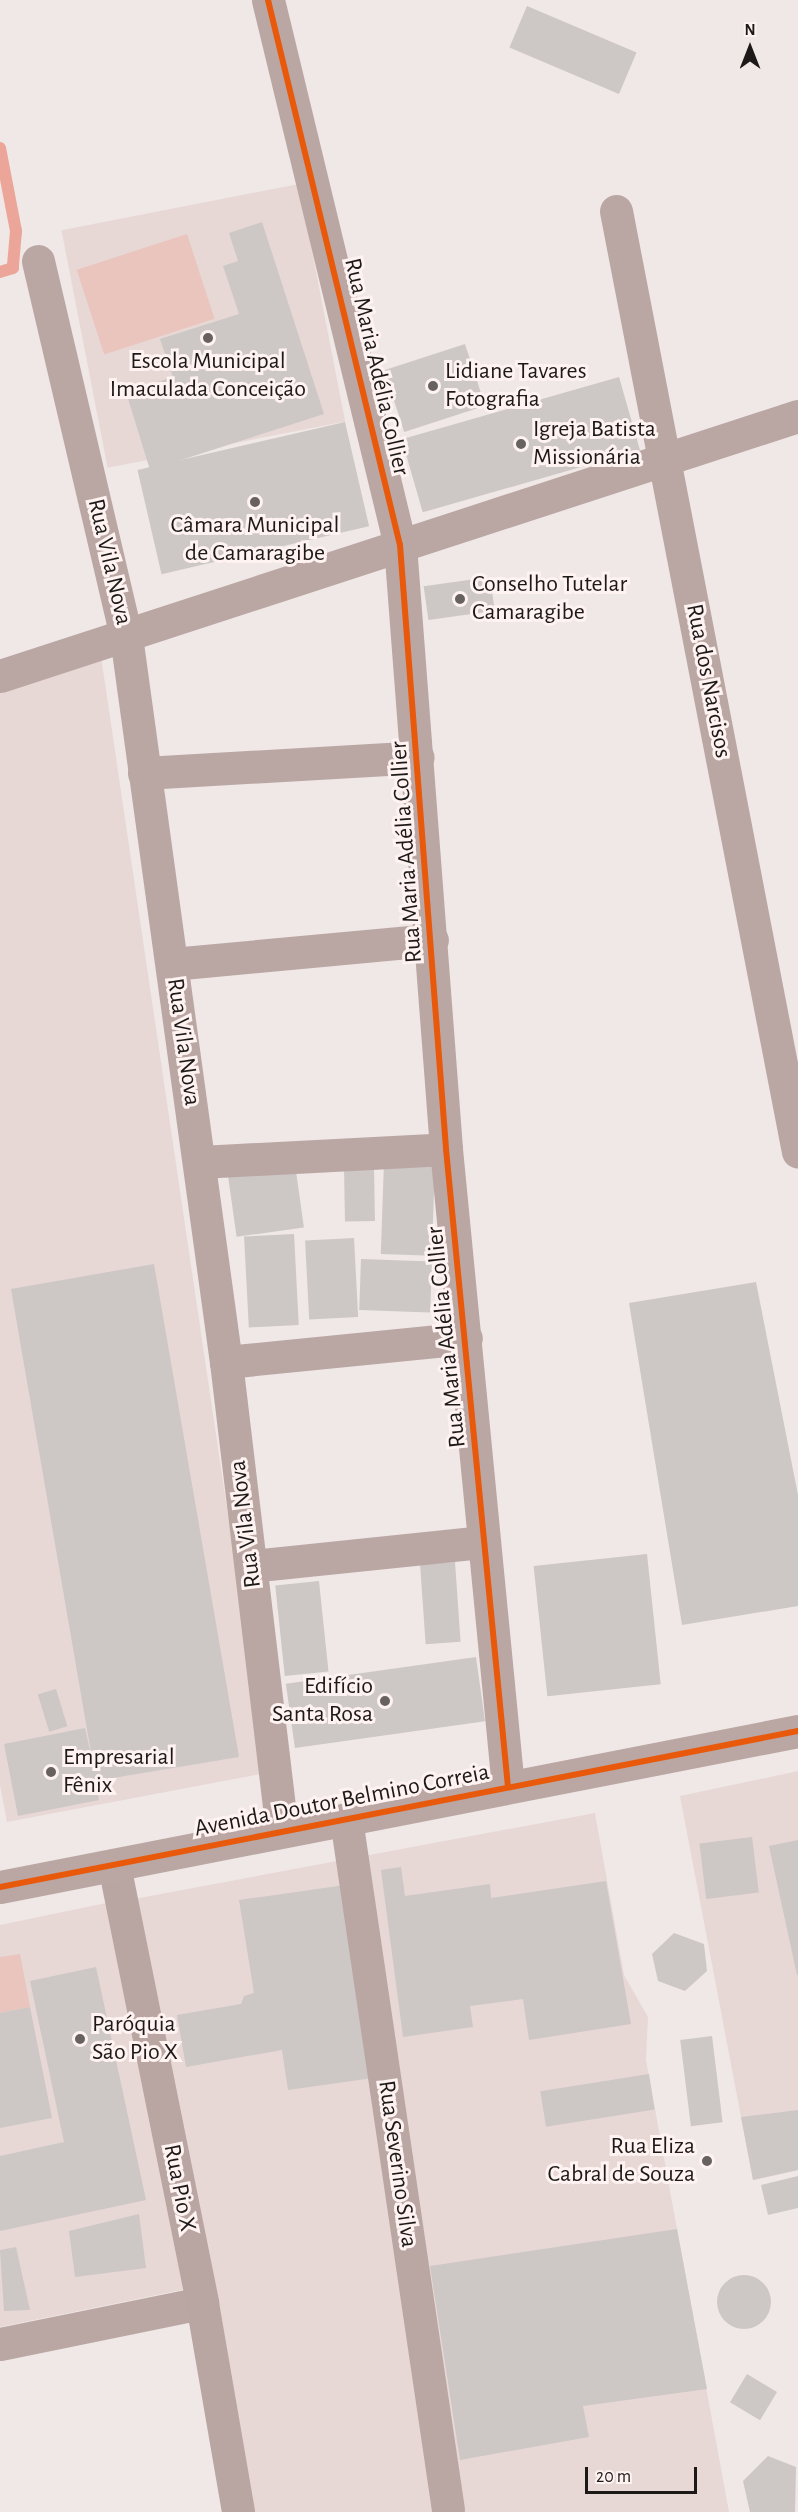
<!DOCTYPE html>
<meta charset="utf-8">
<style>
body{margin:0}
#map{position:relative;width:798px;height:2512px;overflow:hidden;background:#f0e8e6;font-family:"Alegreya Sans",sans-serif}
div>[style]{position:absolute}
.built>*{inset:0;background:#e7d8d5;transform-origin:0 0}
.green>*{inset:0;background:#e9c5be;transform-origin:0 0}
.stream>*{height:12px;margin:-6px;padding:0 6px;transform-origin:6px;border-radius:6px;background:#eba699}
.building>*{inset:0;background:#cdc7c6;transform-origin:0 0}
.round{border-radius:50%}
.street>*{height:33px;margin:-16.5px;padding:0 16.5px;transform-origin:16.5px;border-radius:16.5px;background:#baa7a4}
.secondary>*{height:33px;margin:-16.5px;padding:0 16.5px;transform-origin:16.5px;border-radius:16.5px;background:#b9a6a2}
.primary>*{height:33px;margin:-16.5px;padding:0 16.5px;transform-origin:16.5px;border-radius:16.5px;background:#baa7a3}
.cycleway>*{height:6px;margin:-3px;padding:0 3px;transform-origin:3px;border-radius:3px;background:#e8590c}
.dots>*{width:16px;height:16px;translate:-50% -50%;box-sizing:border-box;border:3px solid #fef3f1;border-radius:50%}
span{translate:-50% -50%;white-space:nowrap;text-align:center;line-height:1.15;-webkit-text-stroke:6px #fef3f1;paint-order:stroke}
.poi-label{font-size:24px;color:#1d1918}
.left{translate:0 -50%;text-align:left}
.right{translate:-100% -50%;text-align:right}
.street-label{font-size:24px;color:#1d1918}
.north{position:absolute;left:720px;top:18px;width:60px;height:60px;-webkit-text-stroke:4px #fef3f1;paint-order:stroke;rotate:0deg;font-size:16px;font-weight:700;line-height:24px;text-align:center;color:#1d1918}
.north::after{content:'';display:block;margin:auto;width:21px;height:27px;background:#1d1918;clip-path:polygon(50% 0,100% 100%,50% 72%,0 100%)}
.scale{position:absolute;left:585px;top:2467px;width:112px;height:27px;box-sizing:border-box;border:3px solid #1d1918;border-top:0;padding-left:8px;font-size:18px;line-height:21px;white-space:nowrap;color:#1d1918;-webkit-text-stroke:4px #fef3f1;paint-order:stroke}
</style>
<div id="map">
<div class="built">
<div style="left:299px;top:184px;width:242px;height:242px;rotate:79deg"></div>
<div style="clip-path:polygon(101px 656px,266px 1773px,7px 1822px,0 1785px,0 689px)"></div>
<div style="clip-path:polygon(798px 1771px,798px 2170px,753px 2180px,680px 1796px)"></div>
<div style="clip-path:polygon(595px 1813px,624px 1975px,648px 2017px,646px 2060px,729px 2512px,252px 2512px,134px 1899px)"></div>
<div style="clip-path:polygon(106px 1903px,186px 2289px,0 2327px,0 1925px)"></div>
</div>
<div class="green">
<div style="left:187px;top:234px;width:89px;height:116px;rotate:72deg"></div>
<div style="clip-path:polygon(20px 1954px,30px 2007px,0 2013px,0 1957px)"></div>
</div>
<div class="stream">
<div style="left:0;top:148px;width:85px;rotate:79.1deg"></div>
<div style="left:16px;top:231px;width:37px;rotate:95deg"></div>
<div style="left:13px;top:268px;width:14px;rotate:163deg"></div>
</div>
<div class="building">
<div style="left:527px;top:6px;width:119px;height:45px;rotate:23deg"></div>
<div style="clip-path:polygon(262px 222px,324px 414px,150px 470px,126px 392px,173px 377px,160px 339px,239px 314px,223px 266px,238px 261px,229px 233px)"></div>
<div style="left:465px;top:344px;width:65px;height:85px;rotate:72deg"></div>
<div style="left:619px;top:377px;width:76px;height:226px;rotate:74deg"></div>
<div style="left:345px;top:422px;width:107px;height:213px;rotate:77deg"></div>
<div style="left:490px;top:577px;width:34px;height:67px;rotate:82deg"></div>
<div style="left:384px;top:1162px;width:51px;height:92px;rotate:2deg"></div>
<div style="left:295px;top:1164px;width:64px;height:68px;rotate:82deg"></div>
<div style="left:374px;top:1166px;width:55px;height:30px;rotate:89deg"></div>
<div style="left:294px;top:1234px;width:91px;height:50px;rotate:87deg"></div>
<div style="left:354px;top:1238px;width:79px;height:49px;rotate:87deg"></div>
<div style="left:361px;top:1259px;width:71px;height:51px;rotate:2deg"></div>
<div style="clip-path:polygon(154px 1264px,239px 1757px,95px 1781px,99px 1800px,18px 1816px,4px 1744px,85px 1728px,93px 1764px,11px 1289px)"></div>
<div style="clip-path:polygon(756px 1282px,798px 1495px,798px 1606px,682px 1625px,629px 1303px)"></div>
<div style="left:647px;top:1554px;width:131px;height:114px;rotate:84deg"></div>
<div style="left:455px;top:1562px;width:80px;height:35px;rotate:86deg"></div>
<div style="left:319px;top:1581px;width:91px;height:44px;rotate:84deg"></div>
<div style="left:476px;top:1657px;width:65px;height:192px;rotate:82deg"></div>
<div style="left:56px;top:1689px;width:39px;height:19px;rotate:73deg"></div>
<div style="left:752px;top:1837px;width:56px;height:53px;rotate:83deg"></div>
<div style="clip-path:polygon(798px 1840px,798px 1975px,797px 1975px,769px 1846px)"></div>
<div style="clip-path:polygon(401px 1867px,405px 1896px,490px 1884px,491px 1898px,606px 1881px,631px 2024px,529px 2040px,523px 1999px,470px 2006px,473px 2027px,403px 2037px,381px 1870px)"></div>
<div style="clip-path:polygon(345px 1885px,373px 2078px,288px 2090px,282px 2050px,186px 2067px,177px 2015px,241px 2004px,244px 1996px,254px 1993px,239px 1900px)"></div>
<div style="clip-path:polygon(674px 1933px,704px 1944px,707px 1971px,685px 1991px,658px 1981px,652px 1954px)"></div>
<div style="clip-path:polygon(96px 1967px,146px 2200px,0 2231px,0 2156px,64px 2142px,30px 1981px)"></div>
<div style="clip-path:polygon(30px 2007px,52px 2118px,0 2128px,0 2013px)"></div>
<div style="left:712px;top:2036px;width:87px;height:32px;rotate:83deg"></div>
<div style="left:649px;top:2074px;width:36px;height:110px;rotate:81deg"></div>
<div style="clip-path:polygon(798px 2110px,798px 2170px,753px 2180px,741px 2117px)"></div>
<div style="clip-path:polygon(798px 2176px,798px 2208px,768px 2215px,761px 2185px)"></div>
<div style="clip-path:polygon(139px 2214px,146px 2268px,75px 2277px,69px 2231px)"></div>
<div style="clip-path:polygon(677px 2229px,707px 2389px,583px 2406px,589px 2437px,460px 2460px,430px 2266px)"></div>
<div style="clip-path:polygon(16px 2247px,30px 2310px,4px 2311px,0 2250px)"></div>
<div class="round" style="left:717px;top:2275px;width:54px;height:54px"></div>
<div style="left:747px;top:2374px;width:35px;height:33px;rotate:31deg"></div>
<div style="clip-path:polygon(768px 2456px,796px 2467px,795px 2512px,750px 2512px,743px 2481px)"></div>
</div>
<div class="street">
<div style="left:268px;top:0;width:561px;rotate:76.39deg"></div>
<div style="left:400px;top:545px;width:606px;rotate:85.64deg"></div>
<div style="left:446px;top:1149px;width:641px;rotate:84.45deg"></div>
<div style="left:616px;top:211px;width:958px;rotate:79.05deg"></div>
<div style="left:38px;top:261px;width:385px;rotate:76.8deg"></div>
<div style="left:126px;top:636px;width:733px;rotate:82.16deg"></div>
<div style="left:226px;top:1362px;width:472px;rotate:83.2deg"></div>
<div style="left:0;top:676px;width:839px;rotate:-18.05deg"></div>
<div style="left:144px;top:773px;width:274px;rotate:-3.3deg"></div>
<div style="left:172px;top:964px;width:261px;rotate:-5.3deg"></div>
<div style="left:200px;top:1162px;width:246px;rotate:-3deg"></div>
<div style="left:226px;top:1362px;width:241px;rotate:-5.7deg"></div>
<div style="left:251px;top:1566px;width:234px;rotate:-5.9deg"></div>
<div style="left:346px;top:1819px;width:698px;rotate:81.6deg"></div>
<div style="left:0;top:2344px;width:206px;rotate:-11.5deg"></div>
</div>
<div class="secondary">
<div style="left:114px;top:1865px;width:447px;rotate:78.6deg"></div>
<div style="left:202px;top:2303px;width:212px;rotate:80.2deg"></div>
</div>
<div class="primary">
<div style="left:0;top:1887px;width:813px;rotate:-11.06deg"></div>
</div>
<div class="cycleway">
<div style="left:268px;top:0;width:561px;rotate:76.39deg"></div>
<div style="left:400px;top:545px;width:606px;rotate:85.64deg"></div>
<div style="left:446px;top:1149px;width:641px;rotate:84.45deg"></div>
<div style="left:0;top:1887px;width:813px;rotate:-11.06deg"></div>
</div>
<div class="dots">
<div style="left:208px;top:338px;background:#676160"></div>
<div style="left:433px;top:386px;background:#676160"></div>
<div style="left:521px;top:444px;background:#676160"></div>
<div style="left:255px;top:502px;background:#676160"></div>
<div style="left:460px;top:599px;background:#676160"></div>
<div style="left:385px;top:1701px;background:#676160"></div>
<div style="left:51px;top:1772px;background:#676160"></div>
<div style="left:80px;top:2039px;background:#676160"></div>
<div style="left:707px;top:2161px;background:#676160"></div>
</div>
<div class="poi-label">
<span style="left:208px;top:376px">Escola Municipal<br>Imaculada Conceição</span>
<span class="left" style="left:445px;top:386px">Lidiane Tavares<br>Fotografia</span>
<span class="left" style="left:533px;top:444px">Igreja Batista<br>Missionária</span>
<span style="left:255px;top:540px">Câmara Municipal<br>de Camaragibe</span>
<span class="left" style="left:472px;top:599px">Conselho Tutelar<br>Camaragibe</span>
<span class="right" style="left:373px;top:1701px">Edifício<br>Santa Rosa</span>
<span class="left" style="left:63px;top:1772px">Empresarial<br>Fênix</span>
<span class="left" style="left:92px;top:2039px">Paróquia<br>São Pio X</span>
<span class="right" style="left:695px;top:2161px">Rua Eliza<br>Cabral de Souza</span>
</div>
<div class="street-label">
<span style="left:376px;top:367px;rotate:77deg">Rua Maria Adélia Collier</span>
<span style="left:109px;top:562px;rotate:77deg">Rua Vila Nova</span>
<span style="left:708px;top:681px;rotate:79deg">Rua dos Narcisos</span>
<span style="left:407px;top:852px;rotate:-94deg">Rua Maria Adélia Collier</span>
<span style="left:183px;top:1042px;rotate:82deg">Rua Vila Nova</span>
<span style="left:447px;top:1337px;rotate:-96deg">Rua Maria Adélia Collier</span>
<span style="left:246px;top:1524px;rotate:-97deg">Rua Vila Nova</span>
<span style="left:342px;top:1801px;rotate:-11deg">Avenida Doutor Belmino Correia</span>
<span style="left:397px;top:2164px;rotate:82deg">Rua Severino Silva</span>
<span style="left:179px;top:2188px;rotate:79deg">Rua Pio X</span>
</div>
<div class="north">N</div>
<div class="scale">20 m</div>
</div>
